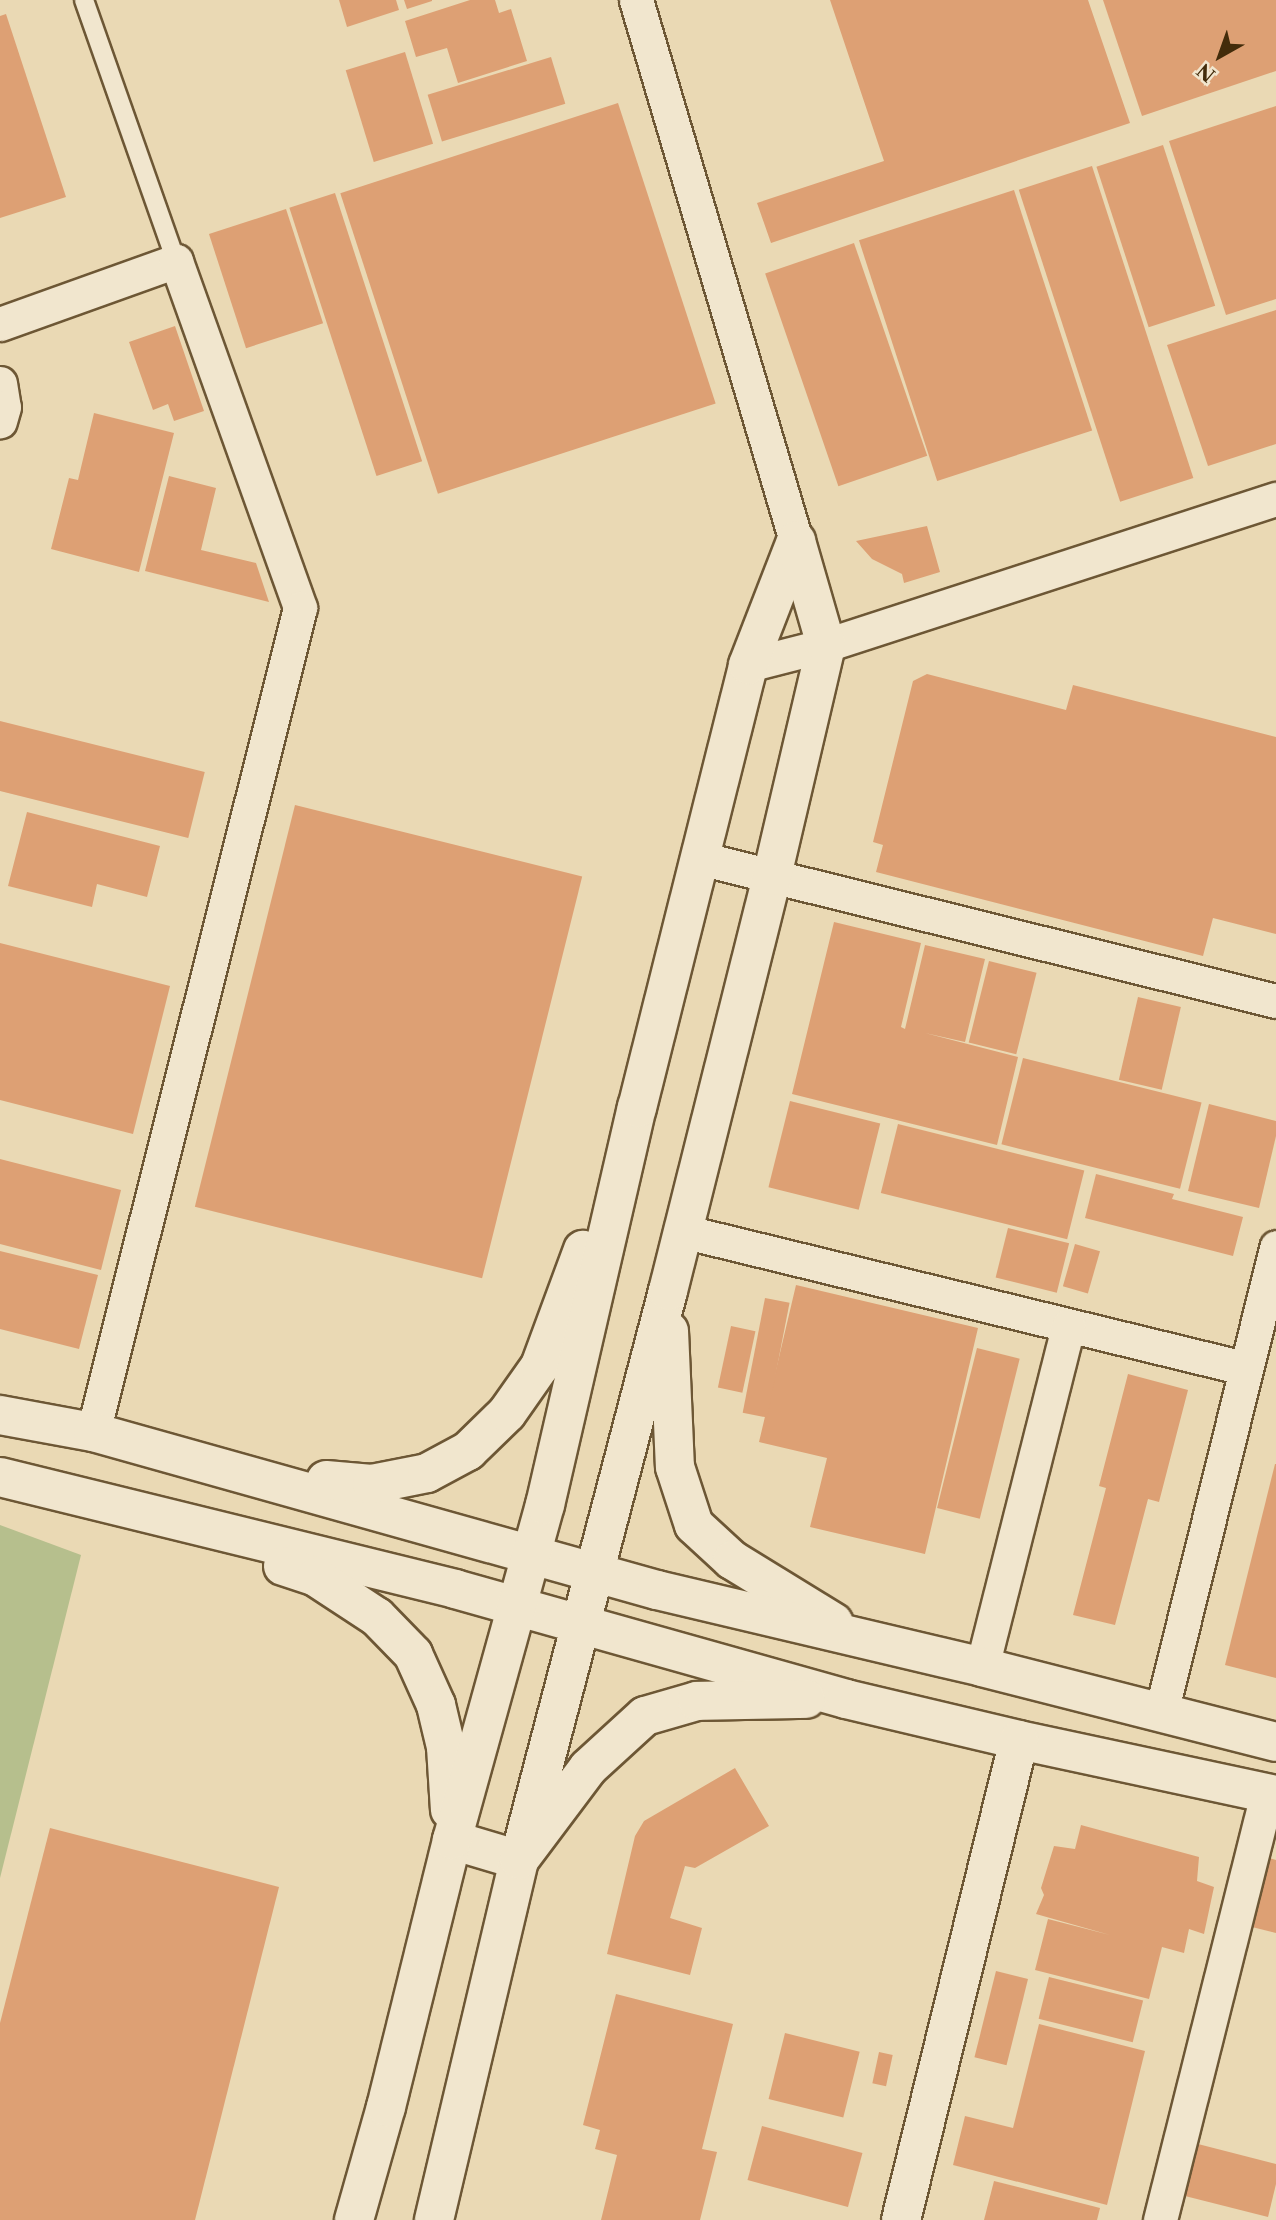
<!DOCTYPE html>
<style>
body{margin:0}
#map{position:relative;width:1276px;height:2220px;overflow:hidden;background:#ead9b4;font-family:"Libre Caslon Text",serif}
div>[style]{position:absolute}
.green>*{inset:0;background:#b6bf8d}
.building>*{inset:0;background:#dda074;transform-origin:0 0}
.roads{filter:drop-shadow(2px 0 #6d5735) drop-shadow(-2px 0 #6d5735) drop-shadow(0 2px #6d5735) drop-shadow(0 -2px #6d5735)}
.lane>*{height:18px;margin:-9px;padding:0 9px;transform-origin:9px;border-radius:9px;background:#f1e6ce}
.street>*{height:33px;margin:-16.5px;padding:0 16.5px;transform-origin:16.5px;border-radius:16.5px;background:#f1e6ce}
.secondary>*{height:38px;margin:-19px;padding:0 19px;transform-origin:19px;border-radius:19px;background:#f1e6ce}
span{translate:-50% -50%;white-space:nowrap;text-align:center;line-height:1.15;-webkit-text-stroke:7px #f1e6ce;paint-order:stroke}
.north{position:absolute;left:1185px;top:21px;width:70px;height:70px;-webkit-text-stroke:5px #f1e6ce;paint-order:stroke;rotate:220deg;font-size:19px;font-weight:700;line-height:28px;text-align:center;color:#432c0b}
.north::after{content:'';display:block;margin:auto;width:24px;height:32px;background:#432c0b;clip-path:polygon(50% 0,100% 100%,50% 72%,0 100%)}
</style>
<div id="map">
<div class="green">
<div style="clip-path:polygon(0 1525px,81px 1555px,0 1878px)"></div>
</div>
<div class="building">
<div style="clip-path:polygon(339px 0,396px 0,399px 10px,347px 27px)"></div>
<div style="clip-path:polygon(404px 0,432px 0,432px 1px,407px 9px)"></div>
<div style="clip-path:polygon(470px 0,495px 0,499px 13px,511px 9px,527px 61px,458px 83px,447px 48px,416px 57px,405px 21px)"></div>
<div style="clip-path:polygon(830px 0,1088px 0,1130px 123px,771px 243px,757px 203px,884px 161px)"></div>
<div style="clip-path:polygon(1103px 0,1276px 0,1276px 71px,1142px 116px)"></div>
<div style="clip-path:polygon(6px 14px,66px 197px,0 218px,0 16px)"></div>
<div style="left:405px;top:52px;width:96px;height:62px;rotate:73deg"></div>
<div style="left:551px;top:57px;width:49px;height:129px;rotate:73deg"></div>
<div style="left:618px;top:103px;width:316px;height:292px;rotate:72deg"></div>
<div style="clip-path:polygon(1276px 106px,1276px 299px,1226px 315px,1169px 141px)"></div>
<div style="left:1163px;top:145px;width:169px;height:70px;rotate:72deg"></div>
<div style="left:1092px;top:166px;width:328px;height:77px;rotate:72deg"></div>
<div style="left:1014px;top:190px;width:253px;height:163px;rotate:72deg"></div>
<div style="left:335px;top:193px;width:282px;height:48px;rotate:72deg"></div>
<div style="left:286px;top:209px;width:120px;height:81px;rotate:72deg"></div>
<div style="left:854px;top:243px;width:225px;height:94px;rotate:71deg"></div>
<div style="clip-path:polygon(1276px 310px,1276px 444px,1208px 466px,1167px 345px)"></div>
<div style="clip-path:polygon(175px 326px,204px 411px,174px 421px,168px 404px,153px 410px,129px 342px)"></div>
<div style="clip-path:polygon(94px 413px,174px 433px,139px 572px,51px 549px,69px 478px,78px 480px)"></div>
<div style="clip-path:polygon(169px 476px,216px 488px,201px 550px,256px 563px,269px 602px,145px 571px)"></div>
<div style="clip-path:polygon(927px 526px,940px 572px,904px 583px,902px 574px,872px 559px,856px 541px)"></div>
<div style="clip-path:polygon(927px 674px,1066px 710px,1073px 685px,1276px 737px,1276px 934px,1213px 918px,1203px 956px,876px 872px,883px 845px,873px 842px,913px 681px)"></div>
<div style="left:0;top:721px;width:211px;height:68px;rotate:14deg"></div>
<div style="left:295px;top:805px;width:296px;height:414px;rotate:14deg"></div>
<div style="clip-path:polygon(27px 812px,160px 846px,147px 897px,97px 884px,92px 907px,8px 886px)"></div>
<div style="clip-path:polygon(834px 922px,921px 943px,901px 1027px,905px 1029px,925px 945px,985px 959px,965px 1042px,925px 1033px,1018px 1057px,997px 1145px,792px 1094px)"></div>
<div style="clip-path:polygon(0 943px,170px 986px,133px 1134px,0 1100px)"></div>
<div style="left:989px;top:961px;width:49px;height:84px;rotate:14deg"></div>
<div style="left:1138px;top:997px;width:44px;height:85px;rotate:13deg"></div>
<div style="left:1023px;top:1058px;width:184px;height:89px;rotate:14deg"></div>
<div style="left:790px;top:1101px;width:93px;height:89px;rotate:14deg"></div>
<div style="clip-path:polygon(1209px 1104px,1276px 1121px,1276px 1136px,1259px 1208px,1188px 1191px)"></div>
<div style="left:898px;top:1124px;width:192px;height:71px;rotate:14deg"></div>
<div style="clip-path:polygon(0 1159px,121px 1190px,101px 1270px,0 1244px)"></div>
<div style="clip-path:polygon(1096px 1174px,1174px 1194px,1172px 1199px,1243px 1217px,1233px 1256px,1085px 1218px)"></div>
<div style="left:1008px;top:1228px;width:63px;height:51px;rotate:14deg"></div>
<div style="left:1075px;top:1244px;width:26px;height:44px;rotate:16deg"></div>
<div style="clip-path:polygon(0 1251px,98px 1275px,79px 1349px,0 1329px)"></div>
<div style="clip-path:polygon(796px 1285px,978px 1328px,925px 1554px,810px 1527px,827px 1458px,759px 1442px)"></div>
<div style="left:765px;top:1298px;width:25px;height:117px;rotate:11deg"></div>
<div style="left:731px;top:1326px;width:25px;height:63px;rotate:12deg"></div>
<div style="left:977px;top:1348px;width:44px;height:165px;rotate:14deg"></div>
<div style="clip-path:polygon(1128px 1374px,1188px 1390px,1159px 1502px,1148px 1499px,1115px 1625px,1073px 1615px,1106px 1488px,1099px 1486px)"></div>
<div style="clip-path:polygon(1275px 1464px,1276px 1464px,1276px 1678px,1225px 1665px)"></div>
<div style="clip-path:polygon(735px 1768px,769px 1826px,695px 1868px,685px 1866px,670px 1918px,702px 1928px,690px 1975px,607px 1954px,635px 1836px,644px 1821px)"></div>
<div style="clip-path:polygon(1081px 1825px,1199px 1857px,1197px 1881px,1214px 1887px,1204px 1934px,1189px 1929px,1184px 1953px,1162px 1947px,1149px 1999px,1035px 1970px,1048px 1919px,1110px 1935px,1036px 1914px,1044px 1895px,1041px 1888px,1054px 1846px,1075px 1849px)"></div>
<div style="clip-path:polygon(50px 1828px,279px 1887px,195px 2220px,0 2220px,0 2023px)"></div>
<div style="clip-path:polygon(1265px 1857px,1276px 1860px,1276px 1933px,1248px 1926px)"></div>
<div style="left:996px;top:1971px;width:33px;height:89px;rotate:14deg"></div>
<div style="left:1049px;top:1977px;width:97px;height:43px;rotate:14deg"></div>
<div style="clip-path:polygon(616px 1994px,733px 2024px,702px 2149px,717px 2152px,700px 2220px,601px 2220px,617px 2155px,595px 2149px,600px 2130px,583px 2125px)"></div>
<div style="clip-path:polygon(1039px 2024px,1145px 2051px,1107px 2205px,953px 2165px,965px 2116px,1013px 2128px)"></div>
<div style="left:785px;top:2033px;width:77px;height:68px;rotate:14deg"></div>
<div style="left:879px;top:2052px;width:14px;height:32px;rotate:12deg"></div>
<div style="left:762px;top:2126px;width:104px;height:56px;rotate:15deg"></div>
<div style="clip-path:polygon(1198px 2144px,1276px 2164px,1276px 2184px,1268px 2217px,1185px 2196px)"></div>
<div style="clip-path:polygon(994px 2181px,1100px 2208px,1097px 2220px,984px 2220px)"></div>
</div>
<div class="roads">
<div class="lane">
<div style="left:84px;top:0;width:277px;rotate:70.6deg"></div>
</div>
<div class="street">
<div style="left:636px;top:0;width:564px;rotate:73.52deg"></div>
<div style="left:0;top:324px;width:187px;rotate:-19.7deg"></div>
<div style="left:176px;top:261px;width:368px;rotate:70.3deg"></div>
<div style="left:300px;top:608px;width:850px;rotate:104.1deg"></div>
<div style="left:0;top:383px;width:24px;rotate:81deg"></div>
<div style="left:4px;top:407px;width:15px;rotate:106deg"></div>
<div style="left:748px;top:665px;width:81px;rotate:-14.4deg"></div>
<div style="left:826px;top:645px;width:473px;rotate:-18deg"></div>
<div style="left:699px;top:858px;width:594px;rotate:13.92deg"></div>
<div style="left:682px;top:1231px;width:578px;rotate:13.7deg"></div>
<div style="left:982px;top:1667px;width:352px;rotate:-75.8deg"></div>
<div style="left:1161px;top:1713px;width:480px;rotate:-76.1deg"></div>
<div style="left:1160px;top:2220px;width:440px;rotate:-75.9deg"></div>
</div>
<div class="secondary">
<div style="left:669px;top:1331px;width:136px;rotate:87.5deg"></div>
<div style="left:675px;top:1467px;width:61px;rotate:71.9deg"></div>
<div style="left:694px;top:1525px;width:52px;rotate:42.6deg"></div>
<div style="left:732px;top:1560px;width:119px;rotate:31.5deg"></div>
<div style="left:0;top:1415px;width:95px;rotate:10.4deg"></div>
<div style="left:93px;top:1432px;width:586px;rotate:15.65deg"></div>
<div style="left:657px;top:1590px;width:334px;rotate:13.3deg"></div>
<div style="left:982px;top:1667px;width:303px;rotate:14.3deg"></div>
<div style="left:0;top:1477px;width:469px;rotate:13.8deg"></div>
<div style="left:455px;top:1589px;width:406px;rotate:15.7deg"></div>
<div style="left:846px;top:1699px;width:178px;rotate:13.3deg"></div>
<div style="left:1019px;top:1740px;width:263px;rotate:12.1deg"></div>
<div style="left:326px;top:1480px;width:46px;rotate:5deg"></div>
<div style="left:372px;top:1484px;width:56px;rotate:-11.3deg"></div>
<div style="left:427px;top:1473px;width:47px;rotate:-28.2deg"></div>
<div style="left:468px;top:1451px;width:54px;rotate:-44.3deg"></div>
<div style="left:507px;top:1413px;width:57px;rotate:-54.9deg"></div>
<div style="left:540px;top:1366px;width:124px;rotate:-69.7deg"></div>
<div style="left:283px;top:1566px;width:35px;rotate:18deg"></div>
<div style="left:316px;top:1577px;width:73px;rotate:33.3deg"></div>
<div style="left:377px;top:1617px;width:52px;rotate:45.8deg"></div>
<div style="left:413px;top:1654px;width:56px;rotate:65.7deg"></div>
<div style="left:436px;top:1705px;width:43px;rotate:76.6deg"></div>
<div style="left:446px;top:1747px;width:63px;rotate:86.4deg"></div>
<div style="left:452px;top:1840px;width:70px;rotate:16.6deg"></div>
<div style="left:519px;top:1860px;width:115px;rotate:-53.1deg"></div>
<div style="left:588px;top:1768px;width:77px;rotate:-42.4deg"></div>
<div style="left:645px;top:1716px;width:54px;rotate:-16.1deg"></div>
<div style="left:697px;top:1701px;width:109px;rotate:-1.1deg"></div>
<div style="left:354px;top:2220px;width:117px;rotate:-74.2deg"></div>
<div style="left:386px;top:2107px;width:275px;rotate:-76.1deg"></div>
<div style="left:452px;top:1840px;width:348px;rotate:-74.5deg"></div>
<div style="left:545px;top:1505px;width:408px;rotate:-77deg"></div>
<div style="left:637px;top:1108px;width:457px;rotate:-75.9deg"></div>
<div style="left:748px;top:665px;width:133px;rotate:-68.8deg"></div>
<div style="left:434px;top:2220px;width:370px;rotate:-76.7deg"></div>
<div style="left:519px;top:1860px;width:588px;rotate:-75.33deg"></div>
<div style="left:668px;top:1291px;width:428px;rotate:-75.9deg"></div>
<div style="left:772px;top:876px;width:237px;rotate:-76.8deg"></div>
<div style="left:826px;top:645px;width:108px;rotate:-106.1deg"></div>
<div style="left:901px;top:2220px;width:494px;rotate:-76.2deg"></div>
</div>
</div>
<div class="north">N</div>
</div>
